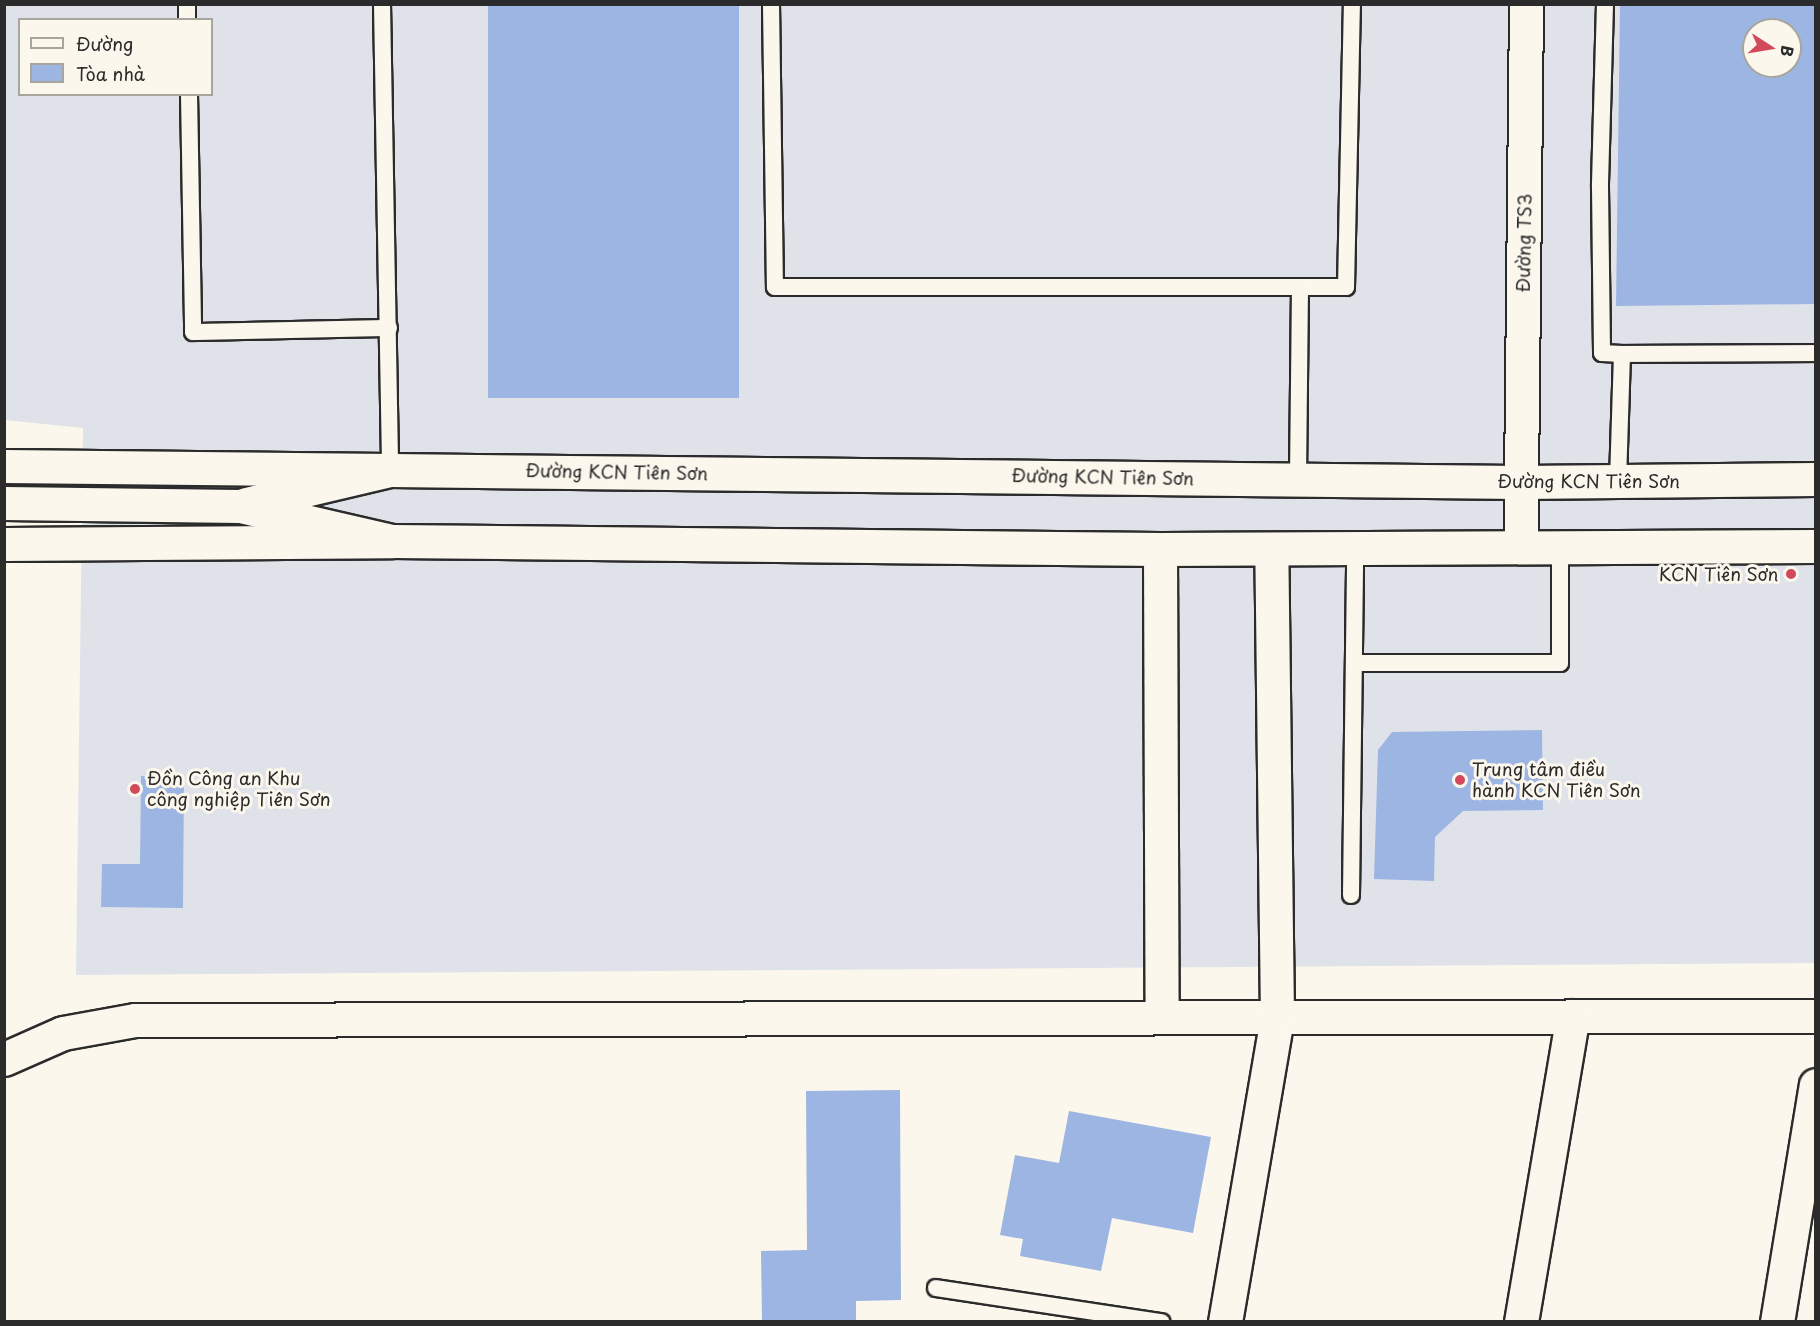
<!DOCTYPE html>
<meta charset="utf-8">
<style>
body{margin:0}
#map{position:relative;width:1820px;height:1326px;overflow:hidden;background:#fbf7ec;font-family:"Playpen Sans",sans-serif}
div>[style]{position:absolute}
.built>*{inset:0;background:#dfe3e9}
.building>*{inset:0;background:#9db5e2;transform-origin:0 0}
.roads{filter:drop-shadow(2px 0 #2b2b2b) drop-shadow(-2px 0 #2b2b2b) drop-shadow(0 2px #2b2b2b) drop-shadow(0 -2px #2b2b2b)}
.lane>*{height:16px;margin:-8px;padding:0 8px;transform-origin:8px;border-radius:8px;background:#fbf7ec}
.street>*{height:33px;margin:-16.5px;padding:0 16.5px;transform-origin:16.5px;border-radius:16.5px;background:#fbf7ec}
.secondary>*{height:33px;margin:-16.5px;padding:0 16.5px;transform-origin:16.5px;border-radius:16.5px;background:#fbf7ec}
.highway>*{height:33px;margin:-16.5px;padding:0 16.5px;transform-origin:16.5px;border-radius:16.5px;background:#fbf7ec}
.dots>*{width:16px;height:16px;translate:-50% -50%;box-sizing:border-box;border:3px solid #fbf7ec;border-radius:50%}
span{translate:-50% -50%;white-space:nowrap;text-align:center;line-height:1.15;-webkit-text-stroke:6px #fbf7ec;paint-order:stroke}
.street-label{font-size:18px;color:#2b2b2b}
.poi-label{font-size:18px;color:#2b2b2b}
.right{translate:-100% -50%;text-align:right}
.left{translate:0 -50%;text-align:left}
.frame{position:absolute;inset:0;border:6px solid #2b2b2b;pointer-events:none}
.legend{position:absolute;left:18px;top:18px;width:195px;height:78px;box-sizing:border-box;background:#fbf7ec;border:2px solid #a8a59f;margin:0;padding:8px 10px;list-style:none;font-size:18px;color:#2b2b2b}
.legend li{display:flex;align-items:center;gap:12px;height:30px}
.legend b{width:30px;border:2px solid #a8a59f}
.north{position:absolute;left:1742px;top:18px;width:60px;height:60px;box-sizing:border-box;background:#fbf7ec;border:2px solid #a8a59f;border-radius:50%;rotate:102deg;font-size:16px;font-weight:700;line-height:24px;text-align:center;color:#2b2b2b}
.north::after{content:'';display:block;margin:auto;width:21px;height:27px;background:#d1495b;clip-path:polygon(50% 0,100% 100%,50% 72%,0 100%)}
</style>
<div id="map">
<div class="built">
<div style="clip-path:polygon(evenodd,4px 5px,1815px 5px,1815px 963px,76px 975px,83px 428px,5px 420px,4px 5px,20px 20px,212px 20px,212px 94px,20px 94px,20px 20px,4px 5px,1754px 30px,1790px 30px,1790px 66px,1754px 66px,1754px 30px)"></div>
</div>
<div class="building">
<div style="left:488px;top:4px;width:251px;height:394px"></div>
<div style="clip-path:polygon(evenodd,1620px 4px,1816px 4px,1816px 304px,1616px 306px,1620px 4px,1754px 30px,1790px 30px,1790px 66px,1754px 66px,1754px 30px)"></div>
<div style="clip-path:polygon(1542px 730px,1543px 810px,1463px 811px,1435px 837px,1434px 881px,1374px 879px,1378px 750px,1392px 732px)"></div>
<div style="clip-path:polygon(141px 776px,184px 777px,183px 908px,101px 907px,102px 864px,140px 864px)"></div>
<div style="clip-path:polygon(900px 1090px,901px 1300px,856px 1301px,856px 1322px,762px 1322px,761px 1251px,807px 1250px,806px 1091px)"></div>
<div style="clip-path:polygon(1069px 1111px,1211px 1137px,1193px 1233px,1112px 1218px,1101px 1271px,1020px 1256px,1023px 1239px,1000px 1235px,1015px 1155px,1059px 1163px)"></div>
</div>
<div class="roads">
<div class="lane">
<div style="left:187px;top:4px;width:16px;rotate:90deg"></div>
<div style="left:382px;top:4px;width:466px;rotate:89deg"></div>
<div style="left:771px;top:4px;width:283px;rotate:89.2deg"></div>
<div style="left:775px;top:287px;width:571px"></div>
<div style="left:1346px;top:287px;width:283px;rotate:-88.8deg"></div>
<div style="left:1605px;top:4px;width:183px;rotate:91.6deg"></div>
<div style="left:1600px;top:187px;width:166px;rotate:89.3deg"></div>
<div style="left:1602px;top:353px;width:20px;rotate:3deg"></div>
<div style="left:1622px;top:354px;width:127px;rotate:91.8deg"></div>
<div style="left:189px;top:94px;width:238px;rotate:89deg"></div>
<div style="left:193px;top:332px;width:196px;rotate:-1.2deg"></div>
<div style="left:1622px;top:354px;width:194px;rotate:-0.3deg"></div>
<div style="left:1298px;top:478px;width:191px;rotate:-89.4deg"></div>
<div style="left:1354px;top:663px;width:206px"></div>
<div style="left:1560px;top:663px;width:116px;rotate:-90deg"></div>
<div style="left:1351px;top:895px;width:346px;rotate:-89.3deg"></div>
<div style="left:936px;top:1288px;width:228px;rotate:8.6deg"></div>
</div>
<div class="street">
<div style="left:1521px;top:482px;width:478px;rotate:-89.4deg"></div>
<div style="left:1160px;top:549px;width:468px;rotate:89.8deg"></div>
<div style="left:4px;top:1059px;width:64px;rotate:-23.8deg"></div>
<div style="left:63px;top:1033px;width:73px;rotate:-10.2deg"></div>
<div style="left:135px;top:1020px;width:1681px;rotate:-0.14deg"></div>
<div style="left:1225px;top:1322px;width:309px;rotate:-80.3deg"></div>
<div style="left:1277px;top:1017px;width:468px;rotate:-90.7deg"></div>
<div style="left:1521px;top:1322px;width:310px;rotate:-80.4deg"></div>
<div style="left:1777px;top:1322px;width:240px;rotate:-80.7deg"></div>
</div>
<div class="secondary">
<div style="left:4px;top:503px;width:236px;rotate:0.7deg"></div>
<div style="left:240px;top:506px;width:156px;rotate:13deg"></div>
<div style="left:392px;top:541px;width:768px;rotate:0.6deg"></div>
<div style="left:1160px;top:549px;width:656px;rotate:-0.26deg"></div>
<div style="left:246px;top:504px;width:148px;rotate:-13.3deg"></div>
<div style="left:390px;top:470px;width:1131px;rotate:0.61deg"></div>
<div style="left:1521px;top:482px;width:295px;rotate:-0.6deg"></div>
<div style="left:1521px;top:547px;width:65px;rotate:-90deg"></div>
</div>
<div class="highway">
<div style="left:4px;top:466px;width:386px;rotate:0.6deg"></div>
<div style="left:4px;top:544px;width:388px;rotate:-0.4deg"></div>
</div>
</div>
<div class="dots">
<div style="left:1791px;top:574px;background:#d1495b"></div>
<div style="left:1460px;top:780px;background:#d1495b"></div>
<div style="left:135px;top:789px;background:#d1495b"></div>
</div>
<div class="street-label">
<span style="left:1524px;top:243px;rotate:-89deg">Đường TS3</span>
<span style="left:617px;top:472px;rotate:1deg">Đường KCN Tiên Sơn</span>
<span style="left:1103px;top:477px;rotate:1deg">Đường KCN Tiên Sơn</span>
<span style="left:1589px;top:481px">Đường KCN Tiên Sơn</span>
</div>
<div class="poi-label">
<span class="right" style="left:1779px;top:574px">KCN Tiên Sơn</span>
<span class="left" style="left:1472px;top:780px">Trung tâm điều<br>hành KCN Tiên Sơn</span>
<span class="left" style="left:147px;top:789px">Đồn Công an Khu<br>công nghiệp Tiên Sơn</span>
</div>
<div class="frame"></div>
<ul class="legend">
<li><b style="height:8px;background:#fbf7ec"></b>Đường</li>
<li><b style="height:16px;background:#9db5e2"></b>Tòa nhà</li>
</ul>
<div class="north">B</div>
</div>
